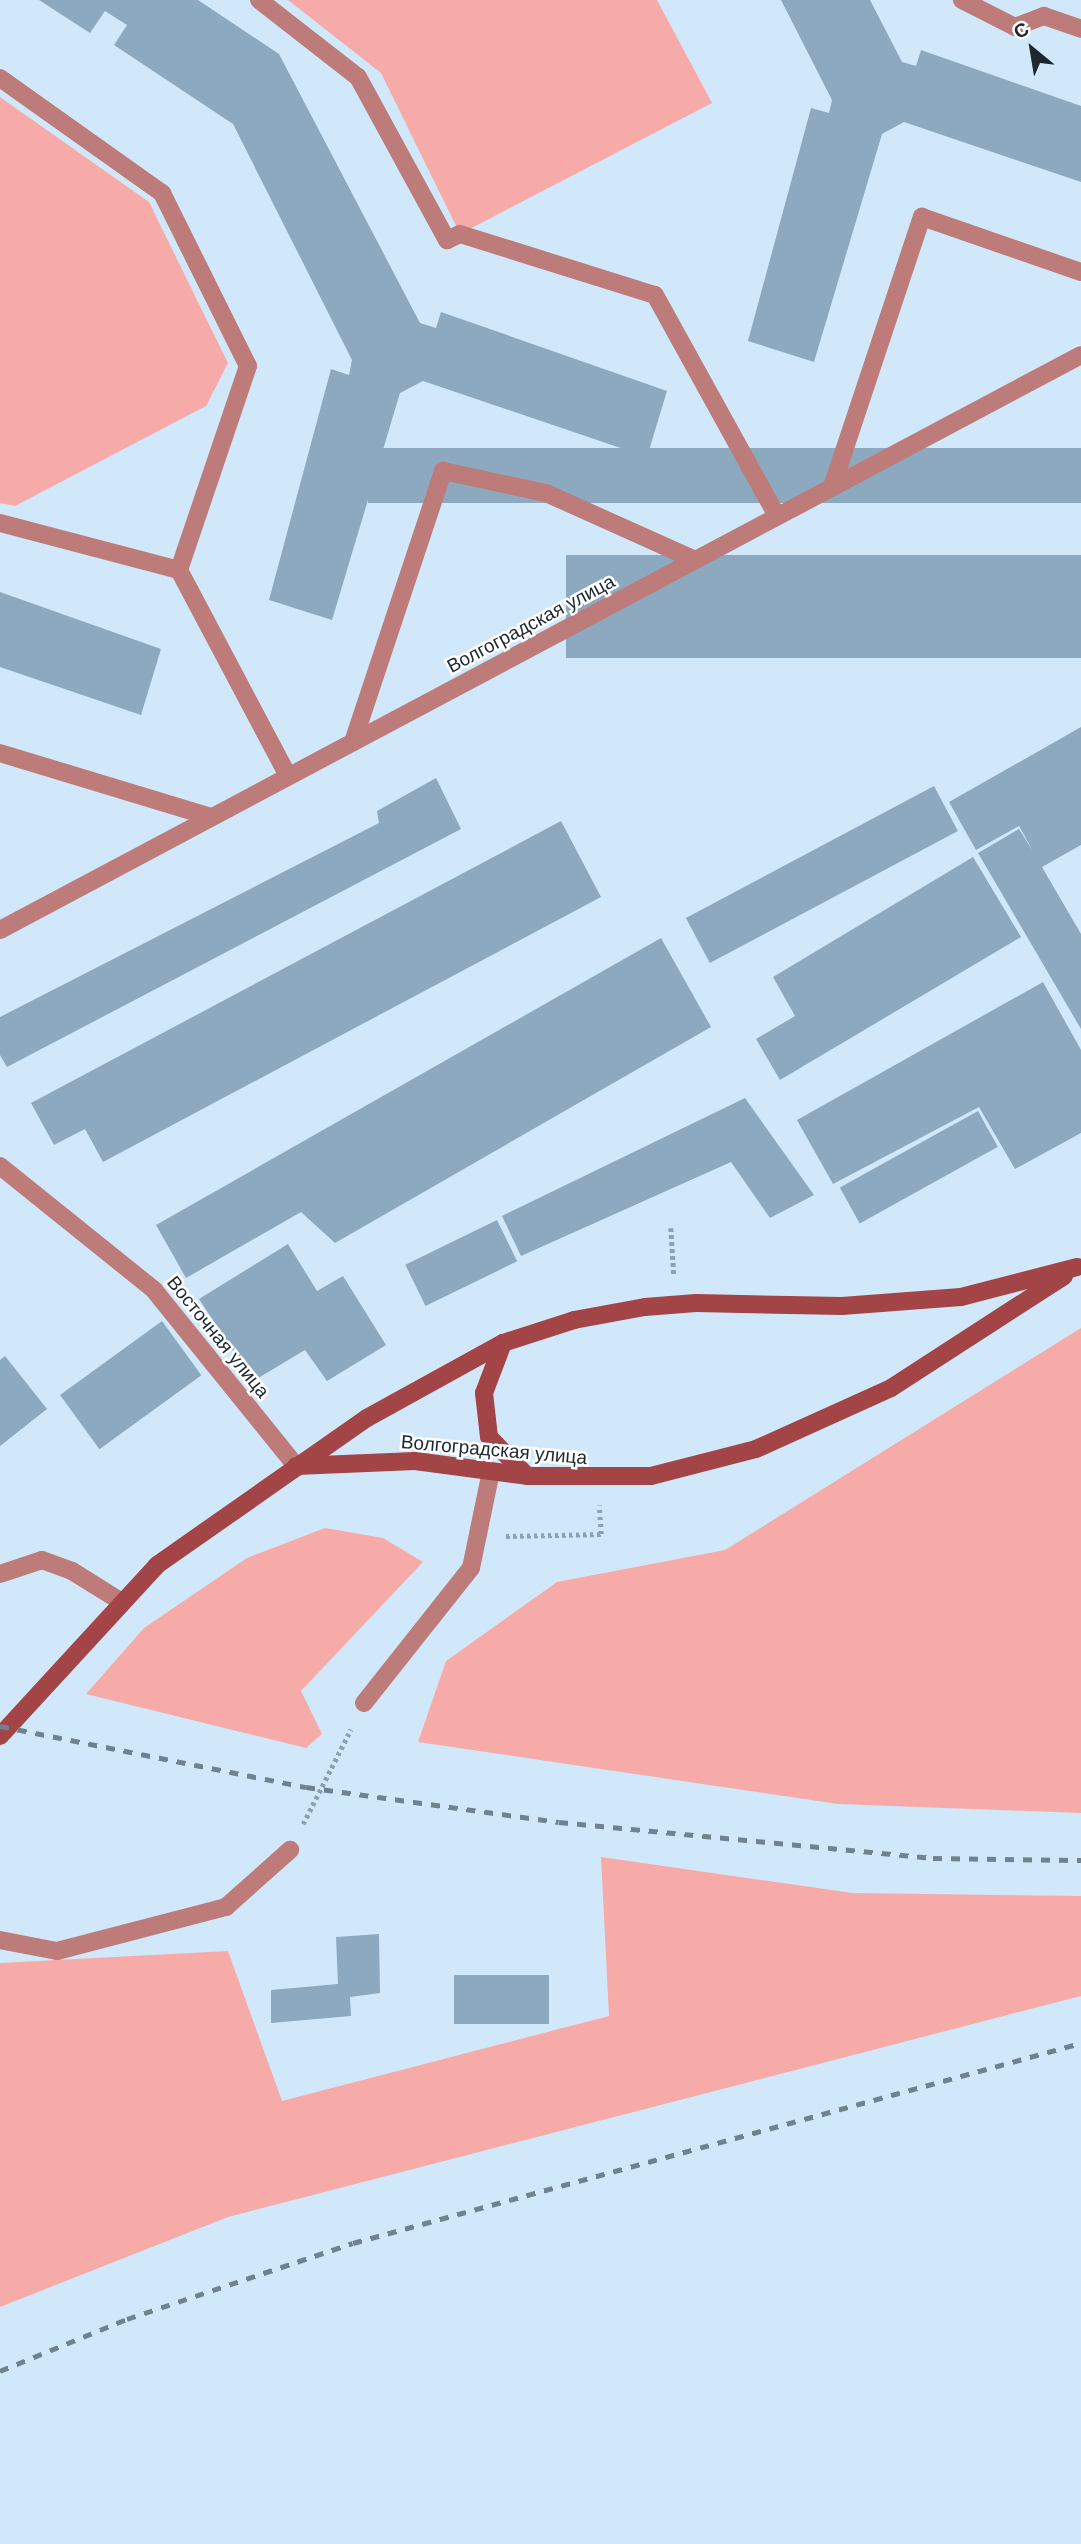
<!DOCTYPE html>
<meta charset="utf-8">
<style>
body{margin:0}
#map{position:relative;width:1081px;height:2544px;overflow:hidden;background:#d1e8fb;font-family:Helvetica,sans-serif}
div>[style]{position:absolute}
.green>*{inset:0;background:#f7aba9}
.building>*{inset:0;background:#8da9bf;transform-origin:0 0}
.path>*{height:4.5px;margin-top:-2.25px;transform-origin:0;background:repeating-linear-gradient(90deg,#8fa1b0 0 3.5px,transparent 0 7px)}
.lane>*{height:18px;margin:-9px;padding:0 9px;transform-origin:9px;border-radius:9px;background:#bd7b79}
.street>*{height:18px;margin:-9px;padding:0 9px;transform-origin:9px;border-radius:9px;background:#bd7b79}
.secondary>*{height:18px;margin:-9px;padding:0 9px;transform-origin:9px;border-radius:9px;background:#a34446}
.rail>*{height:5px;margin-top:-2.5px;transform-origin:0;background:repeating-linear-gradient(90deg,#71828f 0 9px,transparent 0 18px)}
span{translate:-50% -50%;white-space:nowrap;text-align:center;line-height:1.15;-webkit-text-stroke:5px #fff;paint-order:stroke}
.street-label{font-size:19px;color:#1c272f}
.north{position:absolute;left:997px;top:14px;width:70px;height:70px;-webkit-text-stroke:5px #fff;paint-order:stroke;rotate:330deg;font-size:19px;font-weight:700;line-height:28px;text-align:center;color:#1c272f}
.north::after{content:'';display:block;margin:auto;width:24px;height:32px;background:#1c272f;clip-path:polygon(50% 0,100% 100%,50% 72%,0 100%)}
</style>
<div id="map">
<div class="green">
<div style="clip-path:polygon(288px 0,657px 0,712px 103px,460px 234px,381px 73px)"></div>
<div style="clip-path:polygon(0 97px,149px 202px,228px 363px,206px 406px,15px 506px,0 503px)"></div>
<div style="clip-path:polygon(1081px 1328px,1081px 1813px,838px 1804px,418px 1742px,446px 1661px,557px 1582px,725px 1550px)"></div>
<div style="clip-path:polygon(325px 1528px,383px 1538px,423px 1562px,301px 1691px,322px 1734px,306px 1748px,86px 1694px,144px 1628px,247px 1558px)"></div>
<div style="clip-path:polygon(601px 1857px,852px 1893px,1081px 1896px,1081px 1996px,228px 2217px,0 2307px,0 1963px,228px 1951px,282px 2101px,609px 2016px)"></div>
</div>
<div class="building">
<div style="clip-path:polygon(39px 0,198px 0,279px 54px,420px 323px,436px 328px,441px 312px,667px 391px,647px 457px,423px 381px,400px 393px,332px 620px,269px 600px,331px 369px,349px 375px,352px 360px,233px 124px,114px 45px,127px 25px,105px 11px,90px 33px)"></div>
<div style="clip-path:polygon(781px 0,870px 0,902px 62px,916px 66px,921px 50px,1081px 106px,1081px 182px,904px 122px,882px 134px,814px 362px,748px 341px,811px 108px,829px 113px,832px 100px)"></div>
<div style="left:1081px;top:448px;width:55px;height:713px;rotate:90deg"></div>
<div style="left:1081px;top:555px;width:103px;height:515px;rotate:90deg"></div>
<div style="clip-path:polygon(0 592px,161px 649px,141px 715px,0 667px)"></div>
<div style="clip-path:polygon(1081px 727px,1081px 845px,1042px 867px,1081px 934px,1081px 1029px,978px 853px,1019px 829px,1033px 851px,1019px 826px,976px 850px,949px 802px)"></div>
<div style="clip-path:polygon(436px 778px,461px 829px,7px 1067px,0 1055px,0 1017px,379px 823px,377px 811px)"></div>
<div style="left:934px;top:786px;width:51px;height:281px;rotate:62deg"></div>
<div style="clip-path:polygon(561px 821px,601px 897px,103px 1162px,85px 1129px,54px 1145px,31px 1103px)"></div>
<div style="clip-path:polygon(973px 857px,1021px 937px,780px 1080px,756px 1039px,795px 1016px,773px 977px)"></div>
<div style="clip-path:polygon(661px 938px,711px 1027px,335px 1243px,301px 1212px,186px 1278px,156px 1225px)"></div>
<div style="clip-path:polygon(1043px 982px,1081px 1050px,1081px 1133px,1015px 1169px,979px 1107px,833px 1184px,797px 1120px)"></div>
<div style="clip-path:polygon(745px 1098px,814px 1195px,770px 1218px,731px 1162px,521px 1256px,502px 1216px)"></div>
<div style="left:978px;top:1111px;width:41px;height:158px;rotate:61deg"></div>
<div style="left:497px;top:1220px;width:46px;height:102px;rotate:64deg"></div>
<div style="clip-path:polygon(288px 1244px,317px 1291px,343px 1276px,386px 1345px,327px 1381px,305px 1350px,253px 1381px,199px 1299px)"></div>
<div style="left:162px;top:1321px;width:67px;height:126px;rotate:54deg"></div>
<div style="clip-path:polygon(5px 1356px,47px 1409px,0 1446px,0 1360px)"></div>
<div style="clip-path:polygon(379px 1934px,380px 1993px,350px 1997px,351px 2016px,271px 2023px,271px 1990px,338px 1984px,336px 1937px)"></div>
<div style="left:454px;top:1975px;width:95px;height:49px"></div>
</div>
<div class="path">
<div style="left:671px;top:1228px;width:48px;rotate:86.4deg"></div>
<div style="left:506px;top:1536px;width:95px;rotate:-1.2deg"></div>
<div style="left:601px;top:1534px;width:29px;rotate:-94deg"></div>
<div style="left:303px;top:1824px;width:106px;rotate:-63.2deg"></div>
</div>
<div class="lane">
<div style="left:259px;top:0;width:125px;rotate:37.9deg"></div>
<div style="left:358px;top:77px;width:186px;rotate:61.4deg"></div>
<div style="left:447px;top:240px;width:14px;rotate:-25deg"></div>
<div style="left:460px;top:234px;width:204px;rotate:17.4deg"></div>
<div style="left:655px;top:295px;width:252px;rotate:61.1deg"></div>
<div style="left:962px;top:0;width:59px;rotate:27deg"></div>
<div style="left:1015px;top:27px;width:31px;rotate:-21deg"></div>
<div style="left:1044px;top:16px;width:39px;rotate:19deg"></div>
<div style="left:0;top:78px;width:199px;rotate:35.4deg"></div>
<div style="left:162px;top:193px;width:193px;rotate:63.6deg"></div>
<div style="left:248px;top:366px;width:215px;rotate:108.7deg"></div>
<div style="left:832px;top:487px;width:285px;rotate:-71.6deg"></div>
<div style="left:922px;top:217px;width:168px;rotate:19.1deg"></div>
<div style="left:0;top:523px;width:185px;rotate:14.7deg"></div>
<div style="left:179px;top:570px;width:233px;rotate:62.1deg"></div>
<div style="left:353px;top:742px;width:286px;rotate:-71.6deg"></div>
<div style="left:443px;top:471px;width:105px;rotate:12.1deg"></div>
<div style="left:546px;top:493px;width:163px;rotate:24.2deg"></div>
<div style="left:0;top:753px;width:220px;rotate:16.9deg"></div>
<div style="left:364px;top:1703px;width:172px;rotate:-51.6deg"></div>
<div style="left:471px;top:1568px;width:99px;rotate:-78.3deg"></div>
<div style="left:0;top:1940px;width:58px;rotate:10.9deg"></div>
<div style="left:57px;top:1951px;width:175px;rotate:-14.6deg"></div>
<div style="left:226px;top:1907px;width:86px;rotate:-41.7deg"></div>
</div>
<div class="street">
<div style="left:0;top:930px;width:1224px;rotate:-28.01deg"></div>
<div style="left:0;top:1166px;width:198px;rotate:38.8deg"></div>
<div style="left:154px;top:1290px;width:226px;rotate:51.1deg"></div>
<div style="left:0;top:1574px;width:44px;rotate:-18.4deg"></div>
<div style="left:42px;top:1560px;width:32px;rotate:20deg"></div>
<div style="left:72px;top:1571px;width:57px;rotate:32deg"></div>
</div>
<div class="secondary">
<div style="left:503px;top:1343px;width:53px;rotate:110.8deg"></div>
<div style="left:484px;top:1393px;width:44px;rotate:83.5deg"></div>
<div style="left:489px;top:1437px;width:54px;rotate:45.7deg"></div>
<div style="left:296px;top:1466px;width:119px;rotate:-2.4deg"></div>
<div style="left:415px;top:1461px;width:113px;rotate:7.6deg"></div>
<div style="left:527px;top:1476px;width:124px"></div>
<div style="left:651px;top:1476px;width:108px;rotate:-14.4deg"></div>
<div style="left:756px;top:1449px;width:148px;rotate:-24.3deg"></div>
<div style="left:891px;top:1388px;width:206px;rotate:-32.9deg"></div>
<div style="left:0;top:1736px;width:232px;rotate:-47.4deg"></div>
<div style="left:157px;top:1565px;width:256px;rotate:-35deg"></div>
<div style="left:367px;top:1418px;width:155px;rotate:-28.9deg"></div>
<div style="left:503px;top:1343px;width:75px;rotate:-17.9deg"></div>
<div style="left:574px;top:1320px;width:72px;rotate:-10.4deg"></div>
<div style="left:645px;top:1307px;width:51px;rotate:-4.5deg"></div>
<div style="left:696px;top:1303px;width:146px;rotate:1.2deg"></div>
<div style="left:842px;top:1306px;width:119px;rotate:-4.3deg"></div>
<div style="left:961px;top:1297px;width:120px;rotate:-14.5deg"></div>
</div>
<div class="rail">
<div style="left:0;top:1726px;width:312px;rotate:11.3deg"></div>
<div style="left:306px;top:1787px;width:255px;rotate:7.9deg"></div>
<div style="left:559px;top:1822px;width:376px;rotate:5.5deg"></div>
<div style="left:933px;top:1858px;width:148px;rotate:0.8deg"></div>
<div style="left:0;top:2371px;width:137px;rotate:-22.3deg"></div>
<div style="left:127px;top:2319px;width:238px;rotate:-18.6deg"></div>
<div style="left:353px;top:2243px;width:755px;rotate:-15.36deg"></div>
</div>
<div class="street-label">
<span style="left:531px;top:624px;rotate:-28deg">Волгоградская улица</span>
<span style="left:218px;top:1337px;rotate:51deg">Восточная улица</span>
<span style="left:494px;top:1450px;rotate:5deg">Волгоградская улица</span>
</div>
<div class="north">С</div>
</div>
